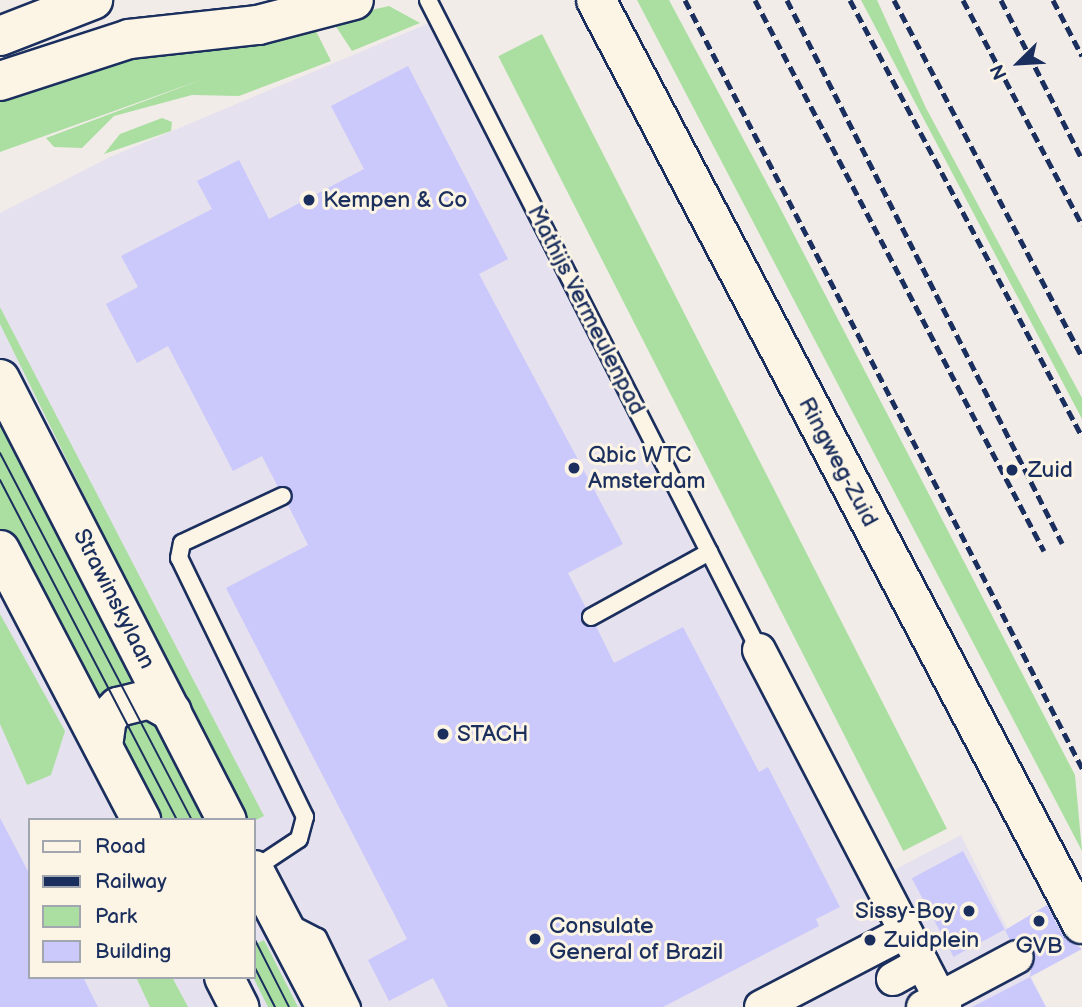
<!DOCTYPE html>
<style>
body{margin:0}
#map{position:relative;width:1082px;height:1007px;overflow:hidden;background:#f2ece9;font-family:"Balsamiq Sans",sans-serif}
div>[style]{position:absolute}
.built>*{inset:0;background:#e6e1ee}
.green>*{inset:0;background:#abdfa1;transform-origin:0 0}
.building>*{inset:0;background:#cbc8fb;transform-origin:0 0}
.roads{filter:drop-shadow(2px 0 #1b2f5e) drop-shadow(-2px 0 #1b2f5e) drop-shadow(0 2px #1b2f5e) drop-shadow(0 -2px #1b2f5e)}
.lane>*{height:16px;margin:-8px;padding:0 8px;transform-origin:8px;border-radius:8px;background:#fcf5e5}
.street>*{height:32px;margin:-16px;padding:0 16px;transform-origin:16px;border-radius:16px;background:#fcf5e5}
.secondary>*{height:38px;margin:-19px;padding:0 19px;transform-origin:19px;border-radius:19px;background:#fcf5e5}
.highway>*{height:38px;margin:-19px;padding:0 19px;transform-origin:19px;border-radius:19px;background:#fcf5e5}
.tram>*{height:2px;margin:-1px;padding:0 1px;transform-origin:1px;border-radius:1px;background:#1b2f5e}
.rail>*{height:5px;margin-top:-2.5px;transform-origin:0;background:repeating-linear-gradient(90deg,#1b2f5e 0 10px,transparent 0 15px)}
.dots>*{width:19px;height:19px;translate:-50% -50%;box-sizing:border-box;border:4px solid #fcf5e5;border-radius:50%}
span{translate:-50% -50%;white-space:nowrap;text-align:center;line-height:1.15;-webkit-text-stroke:6px #fcf5e5;paint-order:stroke}
.poi-label{font-size:23px;color:#1b2f5e}
.left{translate:0 -50%;text-align:left}
.right{translate:-100% -50%;text-align:right}
.street-label{font-size:23px;color:#1b2f5e}
.legend{position:absolute;left:28px;top:818px;width:228px;height:161px;box-sizing:border-box;background:#fcf5e5;border:2px solid #a2a6af;margin:0;padding:9px 12px;list-style:none;font-size:21px;color:#1b2f5e}
.legend li{display:flex;align-items:center;gap:14px;height:35px}
.legend b{width:35px;border:2px solid #a2a6af}
.north{position:absolute;left:984px;top:28px;width:70px;height:70px;-webkit-text-stroke:5px #fcf5e5;paint-order:stroke;rotate:246deg;font-size:19px;font-weight:700;line-height:28px;text-align:center;color:#1b2f5e}
.north::after{content:'';display:block;margin:auto;width:24px;height:32px;background:#1b2f5e;clip-path:polygon(50% 0,100% 100%,50% 72%,0 100%)}
</style>
<div id="map">
<div class="built">
<div style="clip-path:polygon(evenodd,434px 21px,871px 882px,961px 835px,1046px 1007px,0 1007px,0 213px,110px 157px,434px 21px,30px 820px,254px 820px,254px 977px,30px 977px,30px 820px)"></div>
</div>
<div class="green">
<div style="clip-path:polygon(637px 0,669px 0,778px 204px,1075px 775px,1082px 851px)"></div>
<div style="clip-path:polygon(861px 0,877px 0,926px 108px,1082px 398px,1082px 419px)"></div>
<div style="clip-path:polygon(389px 6px,420px 23px,352px 51px,331px 19px)"></div>
<div style="clip-path:polygon(312px 23px,331px 61px,239px 96px,192px 95px,114px 116px,82px 148px,54px 147px,46px 138px,206px 78px,0 152px,0 101px,133px 60px)"></div>
<div style="left:542px;top:34px;width:892px;height:49px;rotate:63deg"></div>
<div style="clip-path:polygon(162px 118px,172px 122px,171px 131px,104px 154px,120px 134px)"></div>
<div style="clip-path:polygon(0 307px,264px 816px,254px 821px,244px 820px,123px 574px,0 324px)"></div>
<div style="clip-path:polygon(0 404px,218px 820px,164px 820px,142px 779px,117px 752px,0 531px)"></div>
<div style="clip-path:polygon(0 614px,65px 731px,51px 775px,27px 785px,0 724px)"></div>
<div style="clip-path:polygon(264px 940px,298px 1007px,268px 1007px,253px 977px,254px 945px)"></div>
<div style="clip-path:polygon(136px 977px,172px 977px,188px 1007px,150px 1007px)"></div>
</div>
<div class="building">
<div style="clip-path:polygon(408px 66px,508px 259px,479px 274px,623px 544px,568px 573px,586px 608px,582px 621px,596px 626px,614px 663px,683px 627px,759px 772px,768px 767px,840px 907px,816px 919px,819px 926px,663px 1007px,448px 1007px,433px 978px,389px 1001px,368px 960px,407px 939px,226px 588px,308px 545px,288px 505px,293px 492px,278px 487px,262px 456px,233px 471px,168px 346px,137px 363px,106px 304px,138px 287px,121px 256px,212px 209px,197px 181px,239px 160px,269px 219px,364px 169px,331px 106px)"></div>
<div style="clip-path:polygon(0 818px,30px 875px,30px 977px,83px 977px,98px 1007px,0 1007px)"></div>
<div style="left:963px;top:851px;width:89px;height:58px;rotate:62deg"></div>
<div style="clip-path:polygon(1047px 905px,1063px 935px,1082px 949px,1030px 977px,1033px 949px,1010px 940px,1005px 930px)"></div>
<div style="clip-path:polygon(1030px 977px,1046px 1007px,972px 1007px)"></div>
</div>
<div class="roads">
<div class="lane">
<div style="left:428px;top:0;width:729px;rotate:63.01deg"></div>
<div style="left:591px;top:617px;width:135px;rotate:-28.8deg"></div>
<div style="left:254px;top:869px;width:54px;rotate:-33.7deg"></div>
<div style="left:299px;top:839px;width:23px;rotate:-75deg"></div>
<div style="left:305px;top:817px;width:288px;rotate:-115.9deg"></div>
<div style="left:179px;top:558px;width:15px;rotate:-79deg"></div>
<div style="left:182px;top:543px;width:111px;rotate:-25deg"></div>
<div style="left:290px;top:923px;width:31px;rotate:27deg"></div>
<div style="left:318px;top:937px;width:78px;rotate:64.1deg"></div>
</div>
<div class="street">
<div style="left:759px;top:650px;width:403px;rotate:62.5deg"></div>
<div style="left:893px;top:979px;width:33px;rotate:-29deg"></div>
<div style="left:761px;top:1007px;width:162px;rotate:-27.5deg"></div>
<div style="left:923px;top:1007px;width:106px;rotate:-28deg"></div>
</div>
<div class="secondary">
<div style="left:0;top:36px;width:100px;rotate:-21.2deg"></div>
<div style="left:0;top:81px;width:136px;rotate:-18deg"></div>
<div style="left:129px;top:39px;width:130px;rotate:-6.2deg"></div>
<div style="left:258px;top:25px;width:99px;rotate:-14.6deg"></div>
<div style="left:0;top:379px;width:496px;rotate:62.8deg"></div>
<div style="left:0;top:550px;width:305px;rotate:62.4deg"></div>
<div style="left:103px;top:746px;width:28px;rotate:-82deg"></div>
<div style="left:107px;top:718px;width:16px;rotate:-45deg"></div>
<div style="left:118px;top:707px;width:32px;rotate:-14deg"></div>
<div style="left:149px;top:699px;width:26px;rotate:29deg"></div>
<div style="left:254px;top:870px;width:155px;rotate:62.3deg"></div>
<div style="left:224px;top:977px;width:34px;rotate:63deg"></div>
</div>
<div class="highway">
<div style="left:596px;top:0;width:1044px;rotate:62.26deg"></div>
</div>
</div>
<div class="tram">
<div style="left:0;top:453px;width:414px;rotate:62.4deg"></div>
<div style="left:0;top:480px;width:383px;rotate:62.5deg"></div>
<div style="left:254px;top:938px;width:77px;rotate:63.1deg"></div>
<div style="left:254px;top:966px;width:46px;rotate:62.9deg"></div>
</div>
<div class="rail">
<div style="left:685px;top:0;width:865px;rotate:62.66deg"></div>
<div style="left:755px;top:0;width:622px;rotate:62.32deg"></div>
<div style="left:787px;top:0;width:609px;rotate:63.14deg"></div>
<div style="left:850px;top:0;width:495px;rotate:62deg"></div>
<div style="left:894px;top:0;width:403px;rotate:62.2deg"></div>
<div style="left:963px;top:0;width:255px;rotate:62.1deg"></div>
<div style="left:1001px;top:0;width:178px;rotate:63deg"></div>
<div style="left:1053px;top:0;width:63px;rotate:62.6deg"></div>
</div>
<div class="dots">
<div style="left:309px;top:200px;background:#1b2f5e"></div>
<div style="left:574px;top:468px;background:#1b2f5e"></div>
<div style="left:1012px;top:470px;background:#1b2f5e"></div>
<div style="left:443px;top:734px;background:#1b2f5e"></div>
<div style="left:969px;top:911px;background:#1b2f5e"></div>
<div style="left:1039px;top:921px;background:#1b2f5e"></div>
<div style="left:535px;top:939px;background:#1b2f5e"></div>
<div style="left:870px;top:940px;background:#1b2f5e"></div>
</div>
<div class="poi-label">
<span class="left" style="left:323px;top:200px">Kempen &amp; Co</span>
<span class="left" style="left:588px;top:468px">Qbic WTC<br>Amsterdam</span>
<span class="left" style="left:1028px;top:470px">Zuid</span>
<span class="left" style="left:457px;top:734px">STACH</span>
<span class="right" style="left:955px;top:911px">Sissy-Boy</span>
<span class="left" style="left:549px;top:939px">Consulate<br>General of Brazil</span>
<span class="left" style="left:884px;top:940px">Zuidplein</span>
<span style="left:1039px;top:946px">GVB</span>
</div>
<div class="street-label">
<span style="left:586px;top:310px;rotate:63deg">Mathijs Vermeulenpad</span>
<span style="left:838px;top:462px;rotate:62deg">Ringweg-Zuid</span>
<span style="left:114px;top:599px;rotate:63deg">Strawinskylaan</span>
</div>
<ul class="legend">
<li><b style="height:9px;background:#fcf5e5"></b>Road</li>
<li><b style="height:9px;background:#1b2f5e"></b>Railway</li>
<li><b style="height:19px;background:#abdfa1"></b>Park</li>
<li><b style="height:19px;background:#cbc8fb"></b>Building</li>
</ul>
<div class="north">N</div>
</div>
